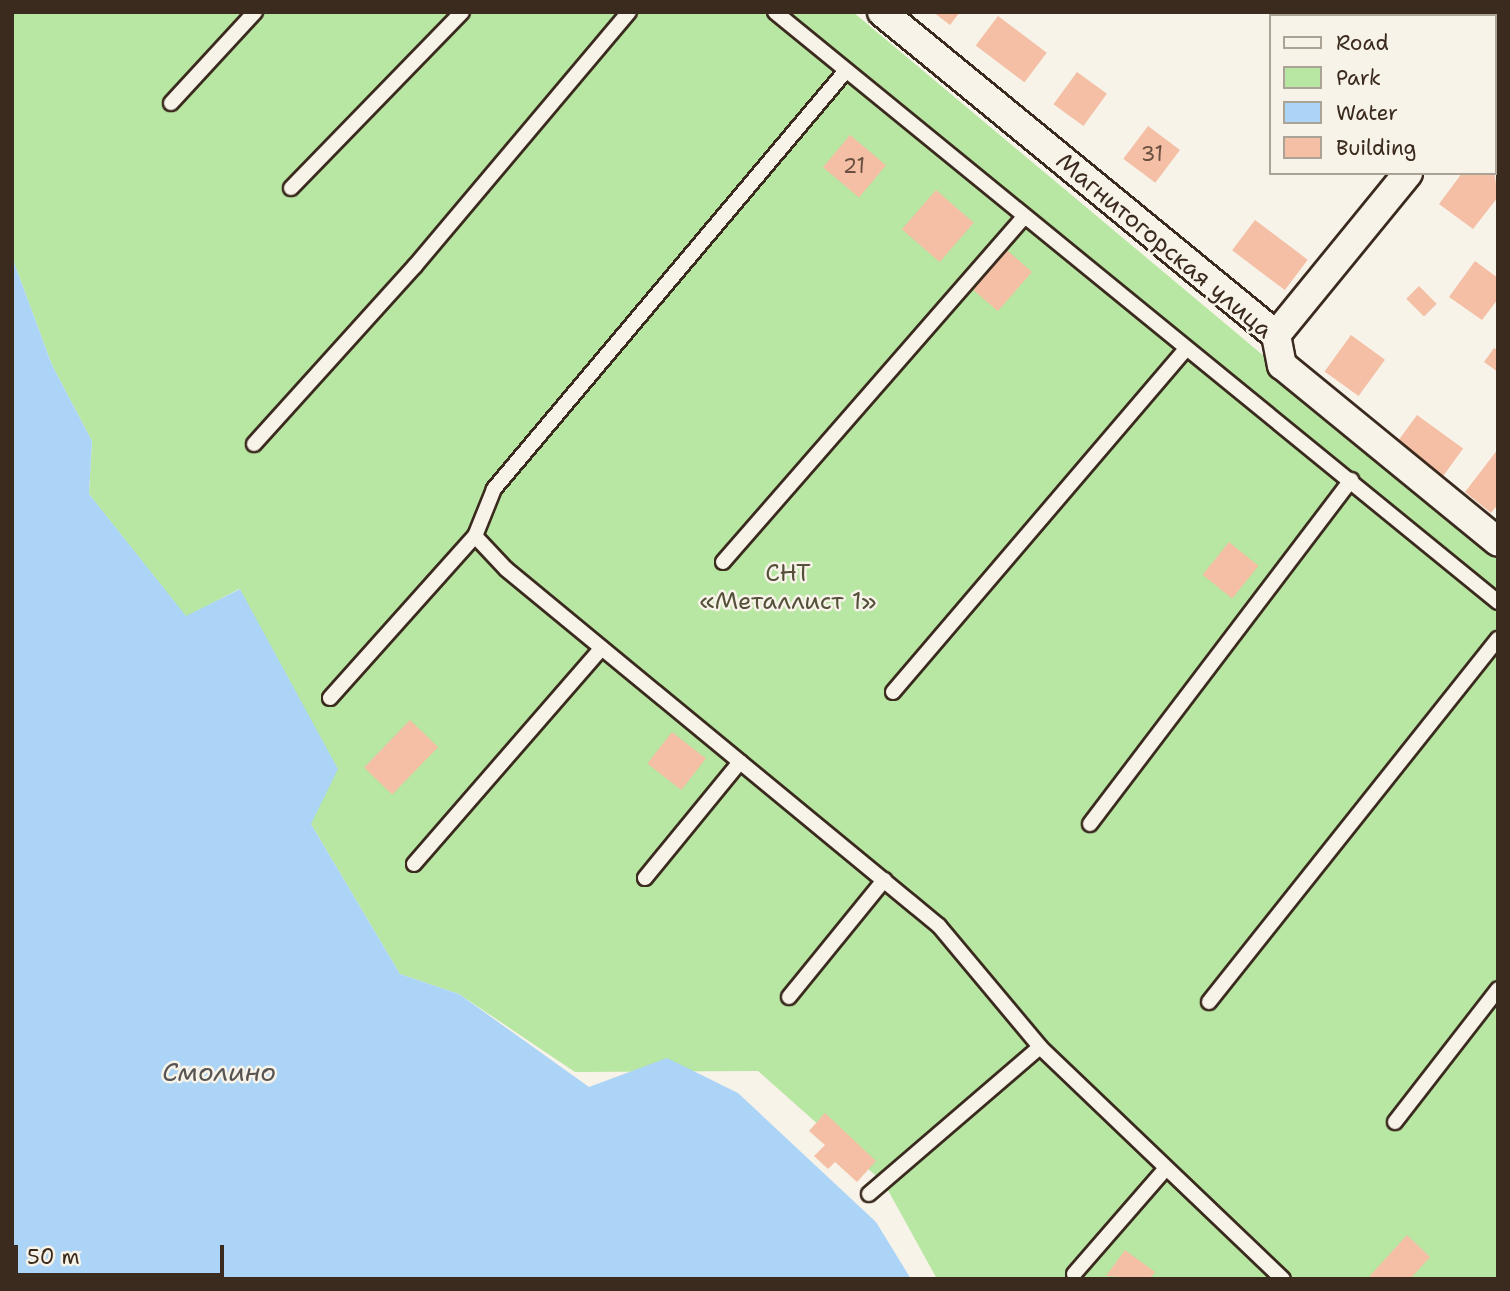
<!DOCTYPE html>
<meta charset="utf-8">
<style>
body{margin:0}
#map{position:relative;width:1510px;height:1291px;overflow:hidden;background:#f7f3e8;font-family:"Shantell Sans",sans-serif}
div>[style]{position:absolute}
.green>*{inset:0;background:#b8e6a3}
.water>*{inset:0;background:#acd4f7}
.building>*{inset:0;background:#f4bfa5;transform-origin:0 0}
.roads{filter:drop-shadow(2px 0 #3b2a1e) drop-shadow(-2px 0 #3b2a1e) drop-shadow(0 2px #3b2a1e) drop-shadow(0 -2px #3b2a1e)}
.lane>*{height:14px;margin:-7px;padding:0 7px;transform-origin:7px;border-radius:7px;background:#f7f3e8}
.street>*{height:28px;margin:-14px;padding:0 14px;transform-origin:14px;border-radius:14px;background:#f7f3e8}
span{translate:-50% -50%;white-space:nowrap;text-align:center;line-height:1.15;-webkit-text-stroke:5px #f7f3e8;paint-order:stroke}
.number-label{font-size:21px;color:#694f40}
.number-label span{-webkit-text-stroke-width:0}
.street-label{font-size:24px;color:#3b2a1e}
.park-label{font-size:24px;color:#545039}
.water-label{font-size:26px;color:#575454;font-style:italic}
.frame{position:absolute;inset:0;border:14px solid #3b2a1e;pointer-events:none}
.legend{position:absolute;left:1269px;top:14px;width:228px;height:161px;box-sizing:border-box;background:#f7f3e8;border:2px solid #aca397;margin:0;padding:9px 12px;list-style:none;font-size:21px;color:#3b2a1e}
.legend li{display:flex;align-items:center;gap:14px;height:35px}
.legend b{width:35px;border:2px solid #aca397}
.scale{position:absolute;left:14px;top:1245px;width:210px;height:32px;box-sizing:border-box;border:4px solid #3b2a1e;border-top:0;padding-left:9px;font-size:21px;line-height:24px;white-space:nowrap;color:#3b2a1e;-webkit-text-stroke:5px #f7f3e8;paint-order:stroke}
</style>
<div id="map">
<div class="green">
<div style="clip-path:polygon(12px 12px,853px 12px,1498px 552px,1498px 1279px,937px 1279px,884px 1183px,758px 1071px,575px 1072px,459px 994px,400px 974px,311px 824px,239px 589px,186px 617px,89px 494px,92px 441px,52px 365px,12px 257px)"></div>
</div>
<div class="water">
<div style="clip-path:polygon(12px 257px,52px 365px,92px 441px,89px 494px,186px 616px,240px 589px,338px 769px,311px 824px,400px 974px,459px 994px,589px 1087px,667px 1058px,738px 1093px,876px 1222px,911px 1279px,12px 1279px)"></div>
</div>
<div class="building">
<div style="clip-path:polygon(933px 12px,960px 12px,950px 25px)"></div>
<div style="clip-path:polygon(1412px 12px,1491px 12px,1498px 17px,1498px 28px,1494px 33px,1494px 16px)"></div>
<div style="left:998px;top:16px;width:61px;height:37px;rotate:37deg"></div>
<div style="left:1077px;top:72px;width:37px;height:40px;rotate:36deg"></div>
<div style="left:1148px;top:126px;width:40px;height:41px;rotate:37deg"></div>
<div style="left:850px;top:135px;width:47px;height:42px;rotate:40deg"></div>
<div style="clip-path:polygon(1494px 171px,1498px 197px,1473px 229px,1439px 204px,1462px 173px)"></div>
<div style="left:936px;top:190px;width:50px;height:52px;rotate:41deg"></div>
<div style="left:1255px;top:220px;width:66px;height:38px;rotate:37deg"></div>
<div style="left:1001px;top:245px;width:41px;height:52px;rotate:41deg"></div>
<div style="clip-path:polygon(1475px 261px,1498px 278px,1498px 299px,1482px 320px,1449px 297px)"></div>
<div style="left:1419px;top:286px;width:25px;height:18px;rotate:45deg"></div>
<div style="left:1351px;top:335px;width:42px;height:45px;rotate:36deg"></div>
<div style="clip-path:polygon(1494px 348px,1498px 350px,1498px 372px,1484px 362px)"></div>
<div style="left:1417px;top:415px;width:57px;height:36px;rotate:36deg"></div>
<div style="clip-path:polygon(1498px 449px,1498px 504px,1491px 513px,1465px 492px)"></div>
<div style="left:1229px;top:542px;width:38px;height:42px;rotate:39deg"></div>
<div style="left:410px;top:720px;width:39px;height:66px;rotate:44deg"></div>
<div style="left:672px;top:732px;width:43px;height:40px;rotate:38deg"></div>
<div style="clip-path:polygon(825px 1113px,876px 1161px,857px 1182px,835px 1162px,828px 1169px,814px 1156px,825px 1145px,809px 1131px)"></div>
<div style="clip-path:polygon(1407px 1235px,1430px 1257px,1410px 1279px,1367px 1279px)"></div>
<div style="clip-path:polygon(1125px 1250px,1155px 1272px,1150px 1279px,1106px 1276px)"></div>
</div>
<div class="roads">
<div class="lane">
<div style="left:775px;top:12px;width:933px;rotate:39.22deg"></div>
<div style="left:844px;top:73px;width:544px;rotate:130.08deg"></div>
<div style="left:494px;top:489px;width:51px;rotate:112deg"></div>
<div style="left:475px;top:536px;width:45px;rotate:46.8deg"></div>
<div style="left:506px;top:569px;width:561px;rotate:39.5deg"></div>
<div style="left:939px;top:926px;width:158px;rotate:50.1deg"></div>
<div style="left:1040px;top:1047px;width:336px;rotate:43.7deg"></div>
<div style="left:171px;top:103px;width:124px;rotate:-47.3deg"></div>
<div style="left:291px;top:188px;width:245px;rotate:-45.8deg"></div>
<div style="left:254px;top:444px;width:240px;rotate:-47.9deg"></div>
<div style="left:415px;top:266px;width:332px;rotate:-49.9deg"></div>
<div style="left:723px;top:562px;width:456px;rotate:-48.9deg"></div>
<div style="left:893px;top:692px;width:450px;rotate:-49.5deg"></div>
<div style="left:330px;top:698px;width:217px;rotate:-48.2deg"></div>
<div style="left:1090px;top:824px;width:432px;rotate:-52.8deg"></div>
<div style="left:414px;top:864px;width:286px;rotate:-49deg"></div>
<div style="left:645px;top:878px;width:150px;rotate:-50.7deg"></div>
<div style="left:789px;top:997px;width:151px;rotate:-50.9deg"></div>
<div style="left:1209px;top:1002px;width:464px;rotate:-51.5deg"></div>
<div style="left:1395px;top:1122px;width:168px;rotate:-52.2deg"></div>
<div style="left:869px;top:1194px;width:225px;rotate:-40.7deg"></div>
<div style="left:1074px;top:1274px;width:140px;rotate:-49deg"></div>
</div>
<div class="street">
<div style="left:882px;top:12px;width:509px;rotate:39.34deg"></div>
<div style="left:1276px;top:335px;width:31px;rotate:79deg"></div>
<div style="left:1282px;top:365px;width:279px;rotate:39.3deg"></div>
<div style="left:1494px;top:50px;width:6px;rotate:-45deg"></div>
<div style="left:1276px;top:335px;width:209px;rotate:-50.8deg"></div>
</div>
</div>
<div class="number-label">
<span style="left:1152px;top:154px">31</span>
<span style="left:854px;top:166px">21</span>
</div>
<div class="street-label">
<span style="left:1164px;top:246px;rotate:40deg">Магнитогорская улица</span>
</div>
<div class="park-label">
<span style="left:788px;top:588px">СНТ<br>«Металлист 1»</span>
</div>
<div class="water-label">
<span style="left:219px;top:1072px">Смолино</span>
</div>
<div class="frame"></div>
<ul class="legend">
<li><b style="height:9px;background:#f7f3e8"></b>Road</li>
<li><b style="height:19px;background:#b8e6a3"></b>Park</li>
<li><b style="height:19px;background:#acd4f7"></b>Water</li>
<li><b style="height:19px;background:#f4bfa5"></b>Building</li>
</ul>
<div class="scale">50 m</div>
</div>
